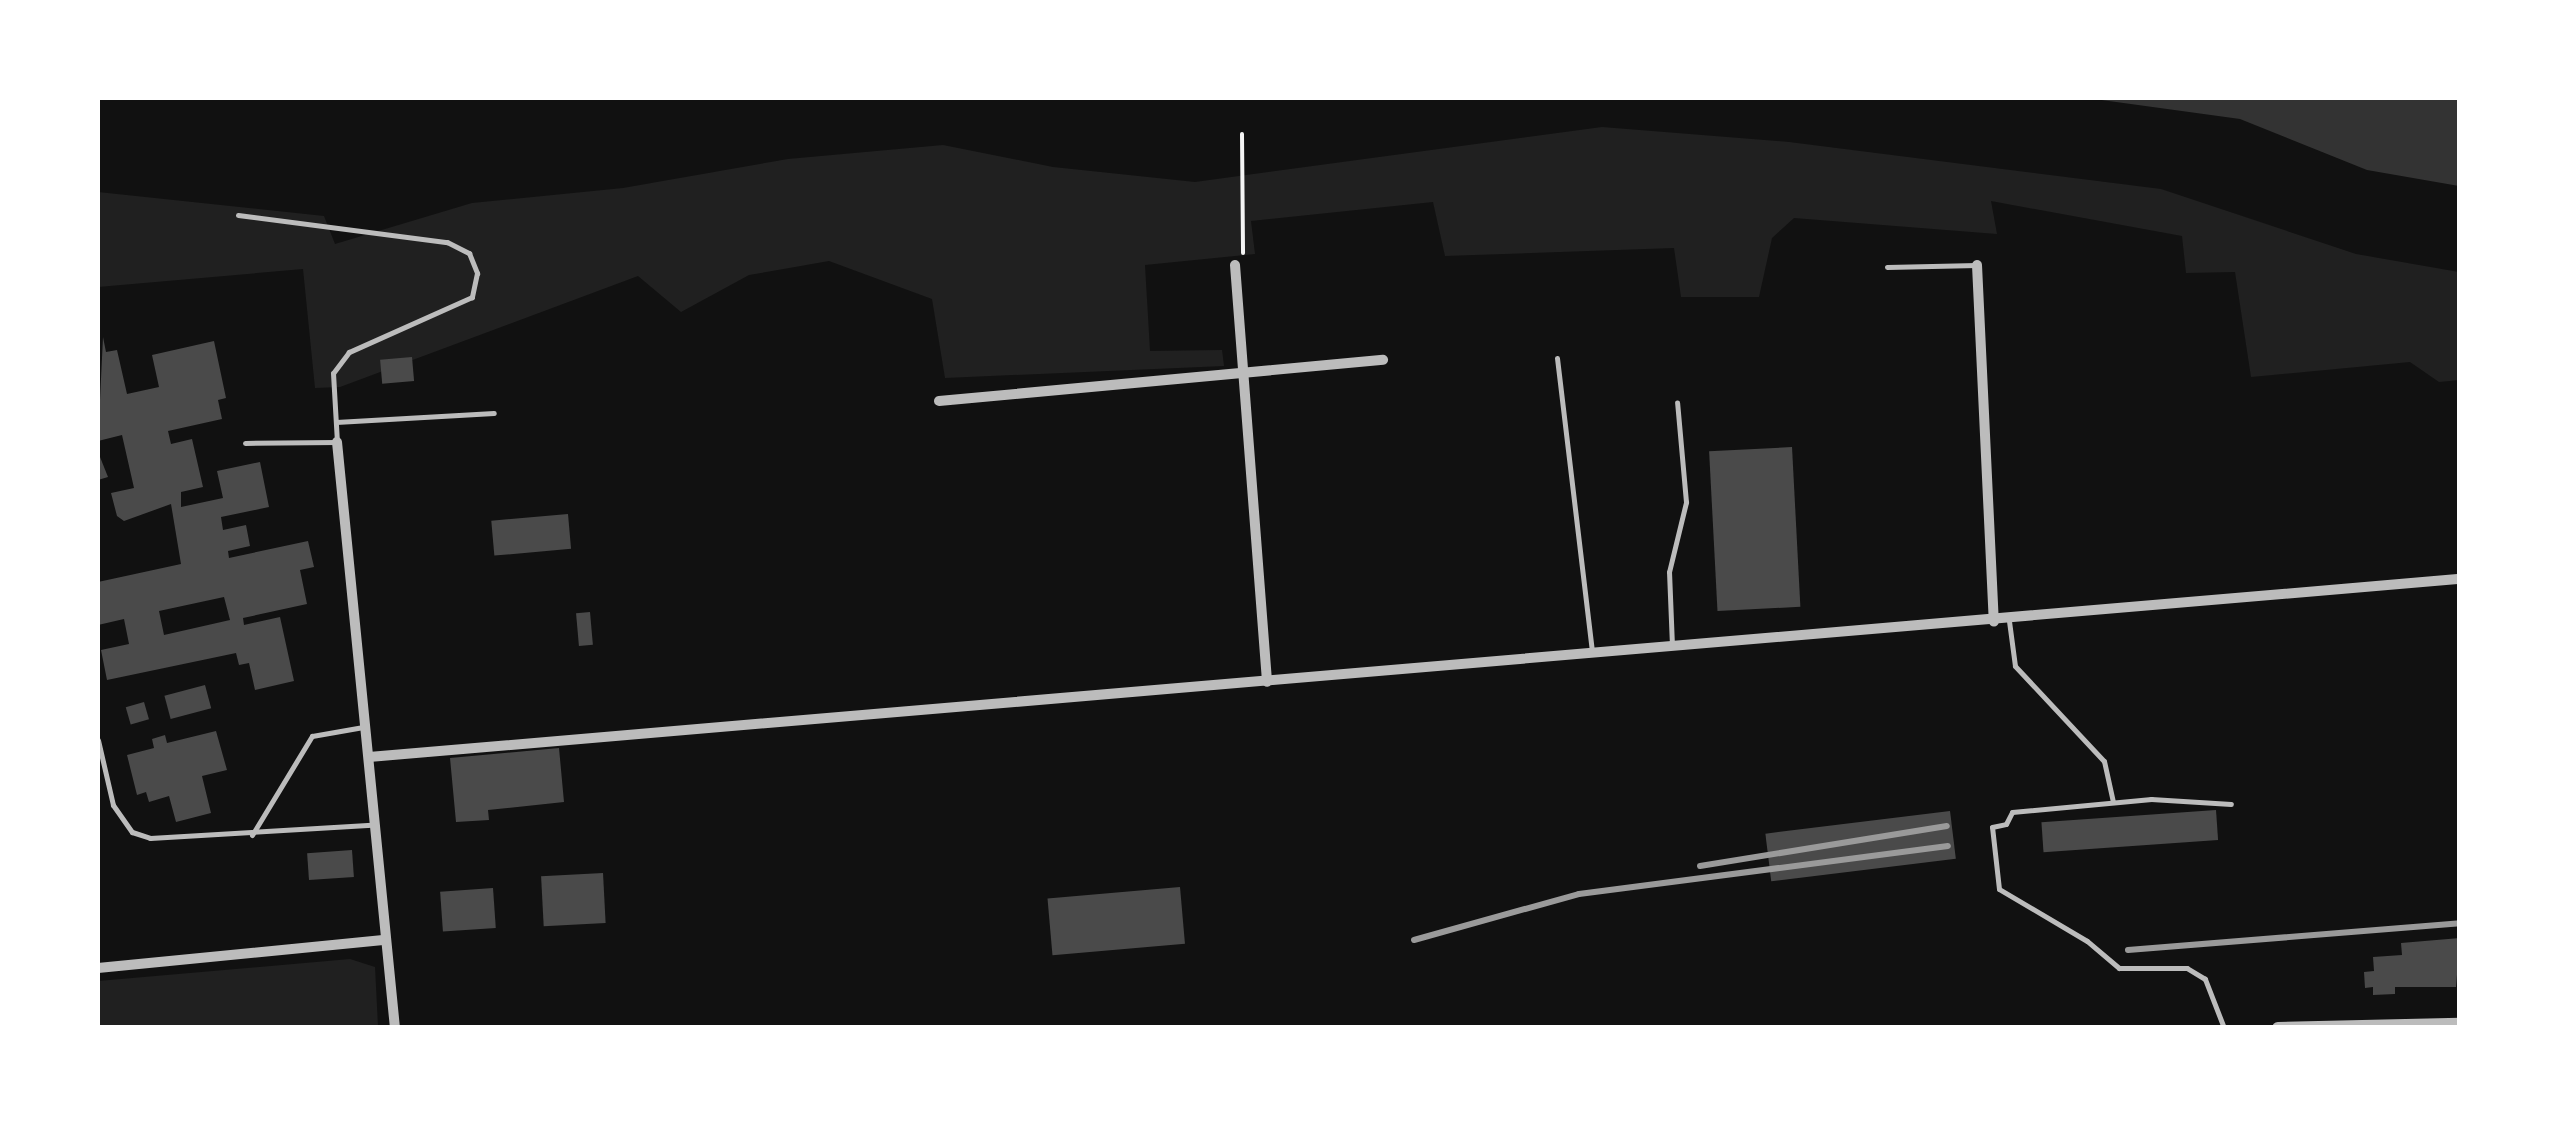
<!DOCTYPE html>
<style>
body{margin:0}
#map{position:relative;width:2557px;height:1125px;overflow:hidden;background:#111;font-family:"Fira Sans Condensed",sans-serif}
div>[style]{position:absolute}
.green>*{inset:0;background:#202020}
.water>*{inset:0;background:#333}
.building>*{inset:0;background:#4a4a4a;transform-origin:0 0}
.path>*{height:4px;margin:-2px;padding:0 2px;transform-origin:2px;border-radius:2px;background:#f5f5f5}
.service>*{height:5px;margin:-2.5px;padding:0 2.5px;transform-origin:2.5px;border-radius:2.5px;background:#bcbcbc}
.minor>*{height:10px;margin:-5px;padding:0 5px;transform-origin:5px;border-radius:5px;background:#bcbcbc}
.tertiary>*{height:12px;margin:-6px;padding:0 6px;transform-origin:6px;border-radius:6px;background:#bcbcbc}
.rail>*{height:6px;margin:-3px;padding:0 3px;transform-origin:3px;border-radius:3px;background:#9a9a9a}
span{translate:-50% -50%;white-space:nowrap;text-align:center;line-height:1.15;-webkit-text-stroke:10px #fff;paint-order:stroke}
.frame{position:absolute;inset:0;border:100px solid #fff;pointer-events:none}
</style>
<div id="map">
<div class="green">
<div style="clip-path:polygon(1602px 127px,1789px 142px,2161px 189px,2356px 254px,2459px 272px,2460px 380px,2439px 382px,2410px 362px,2251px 377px,2235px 272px,2186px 273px,2182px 236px,1991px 201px,1997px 234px,1794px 218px,1772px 238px,1759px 297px,1681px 297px,1674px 248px,1445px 256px,1433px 202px,1251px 221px,1255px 254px,1145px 265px,1150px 351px,1222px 350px,1224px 366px,945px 378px,932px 299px,829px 261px,749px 275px,681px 312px,638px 276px,340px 387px,315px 388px,303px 269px,98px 287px,98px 192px,324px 216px,335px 244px,472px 203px,623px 188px,788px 159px,943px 145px,1053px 167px,1195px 182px)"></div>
<div style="clip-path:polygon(350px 959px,375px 967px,378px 1027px,98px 1027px,98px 981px)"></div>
</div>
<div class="water">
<div style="clip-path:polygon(2087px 98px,2459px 98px,2459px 186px,2367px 170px,2240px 119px)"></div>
</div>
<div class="building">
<div style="clip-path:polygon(evenodd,103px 337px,106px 352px,117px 350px,127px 394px,159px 387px,152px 355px,214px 341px,226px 398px,218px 400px,222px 419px,168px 431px,171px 444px,192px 439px,203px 487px,181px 492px,181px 507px,223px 498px,217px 471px,260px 462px,269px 507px,221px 517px,223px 530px,246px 525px,250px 546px,228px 551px,229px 558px,308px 541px,314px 567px,300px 570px,307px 604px,243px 618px,244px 625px,280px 617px,294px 681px,255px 690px,249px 663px,239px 665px,236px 653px,107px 680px,101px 650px,129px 644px,124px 619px,98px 625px,98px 582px,181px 564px,171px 504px,124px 521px,117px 516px,111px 493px,134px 488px,122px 435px,98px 441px,103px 337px,224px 597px,230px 620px,164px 635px,159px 611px,224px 597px)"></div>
<div style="left:412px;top:357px;width:24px;height:32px;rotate:85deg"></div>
<div style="left:1792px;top:447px;width:160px;height:83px;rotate:87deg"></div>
<div style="clip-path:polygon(98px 452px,108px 477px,98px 480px)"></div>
<div style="left:568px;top:514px;width:35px;height:77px;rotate:85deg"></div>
<div style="left:590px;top:612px;width:33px;height:14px;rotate:85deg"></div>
<div style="left:205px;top:685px;width:24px;height:42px;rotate:75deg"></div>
<div style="left:144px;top:702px;width:18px;height:19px;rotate:74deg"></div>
<div style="clip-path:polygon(216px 731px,227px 770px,202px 776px,211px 813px,176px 822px,169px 796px,149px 802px,146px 792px,137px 795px,127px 755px,154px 748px,152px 739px,165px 735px,167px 743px)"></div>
<div style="clip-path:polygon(559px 748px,564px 802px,488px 810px,489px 820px,456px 822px,450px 758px)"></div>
<div style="left:2216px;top:810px;width:30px;height:175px;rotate:86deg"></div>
<div style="left:1950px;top:811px;width:48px;height:186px;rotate:83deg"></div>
<div style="left:352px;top:850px;width:27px;height:45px;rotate:86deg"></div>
<div style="left:603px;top:873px;width:50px;height:62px;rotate:87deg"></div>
<div style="left:1180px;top:887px;width:57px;height:133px;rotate:85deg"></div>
<div style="left:493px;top:888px;width:40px;height:53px;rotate:86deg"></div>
<div style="clip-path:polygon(2460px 938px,2456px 987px,2395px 987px,2395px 994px,2373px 995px,2373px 987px,2365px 988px,2364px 972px,2374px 971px,2373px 957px,2402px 955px,2401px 943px)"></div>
</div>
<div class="path">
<div style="left:1242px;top:134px;width:119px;rotate:89.5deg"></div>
</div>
<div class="service">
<div style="left:238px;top:215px;width:211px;rotate:7.4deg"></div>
<div style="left:447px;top:242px;width:25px;rotate:27deg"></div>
<div style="left:469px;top:253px;width:22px;rotate:68deg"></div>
<div style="left:477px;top:273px;width:25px;rotate:102deg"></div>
<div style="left:472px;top:297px;width:135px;rotate:155.9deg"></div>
<div style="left:349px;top:352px;width:26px;rotate:127deg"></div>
<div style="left:333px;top:373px;width:69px;rotate:86.7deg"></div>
<div style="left:337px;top:442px;width:92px;rotate:179.4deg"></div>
<div style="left:1887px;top:267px;width:90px;rotate:-1.3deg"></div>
<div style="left:1557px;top:358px;width:296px;rotate:83.2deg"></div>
<div style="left:336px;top:422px;width:158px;rotate:-3.3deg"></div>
<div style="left:2009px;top:621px;width:45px;rotate:82.4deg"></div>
<div style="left:2015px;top:666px;width:130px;rotate:46.9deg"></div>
<div style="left:2104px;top:761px;width:42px;rotate:77.6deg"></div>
<div style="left:1672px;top:646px;width:74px;rotate:-92.3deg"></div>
<div style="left:1669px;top:572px;width:72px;rotate:-76.3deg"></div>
<div style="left:1686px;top:502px;width:100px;rotate:-95.1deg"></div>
<div style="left:98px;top:740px;width:67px;rotate:77deg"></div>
<div style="left:113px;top:805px;width:33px;rotate:55deg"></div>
<div style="left:132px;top:832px;width:19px;rotate:18deg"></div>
<div style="left:150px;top:838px;width:222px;rotate:-3.4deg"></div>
<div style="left:252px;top:835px;width:116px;rotate:-58.8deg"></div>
<div style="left:312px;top:736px;width:52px;rotate:-10deg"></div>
<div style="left:2224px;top:1028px;width:53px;rotate:-111.2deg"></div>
<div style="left:2205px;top:979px;width:21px;rotate:-149deg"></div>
<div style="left:2187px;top:968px;width:68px;rotate:180deg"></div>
<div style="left:2119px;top:968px;width:42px;rotate:-139.8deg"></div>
<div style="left:2087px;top:941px;width:102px;rotate:-149.4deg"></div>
<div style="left:1999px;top:889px;width:62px;rotate:-96.4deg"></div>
<div style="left:1992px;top:827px;width:14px;rotate:-12deg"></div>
<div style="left:2006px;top:824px;width:13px;rotate:-63deg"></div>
<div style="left:2012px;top:812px;width:140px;rotate:-5.3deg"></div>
<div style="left:2151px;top:799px;width:80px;rotate:3.6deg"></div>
</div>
<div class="minor">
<div style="left:1235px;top:265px;width:418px;rotate:85.6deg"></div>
<div style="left:1977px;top:265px;width:357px;rotate:87.3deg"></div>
<div style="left:939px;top:401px;width:446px;rotate:-5.3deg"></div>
<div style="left:337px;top:442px;width:589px;rotate:84.35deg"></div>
<div style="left:369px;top:757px;width:2099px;rotate:-4.87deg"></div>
<div style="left:98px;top:968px;width:289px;rotate:-5.6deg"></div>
</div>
<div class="tertiary">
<div style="left:2278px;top:1028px;width:182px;rotate:-1.3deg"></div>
</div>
<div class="rail">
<div style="left:1700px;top:866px;width:250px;rotate:-9.2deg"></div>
<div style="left:1414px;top:940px;width:171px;rotate:-15.6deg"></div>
<div style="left:1579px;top:894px;width:372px;rotate:-7.4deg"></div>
<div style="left:2128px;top:950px;width:333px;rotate:-4.6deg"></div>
</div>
<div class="frame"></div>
</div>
